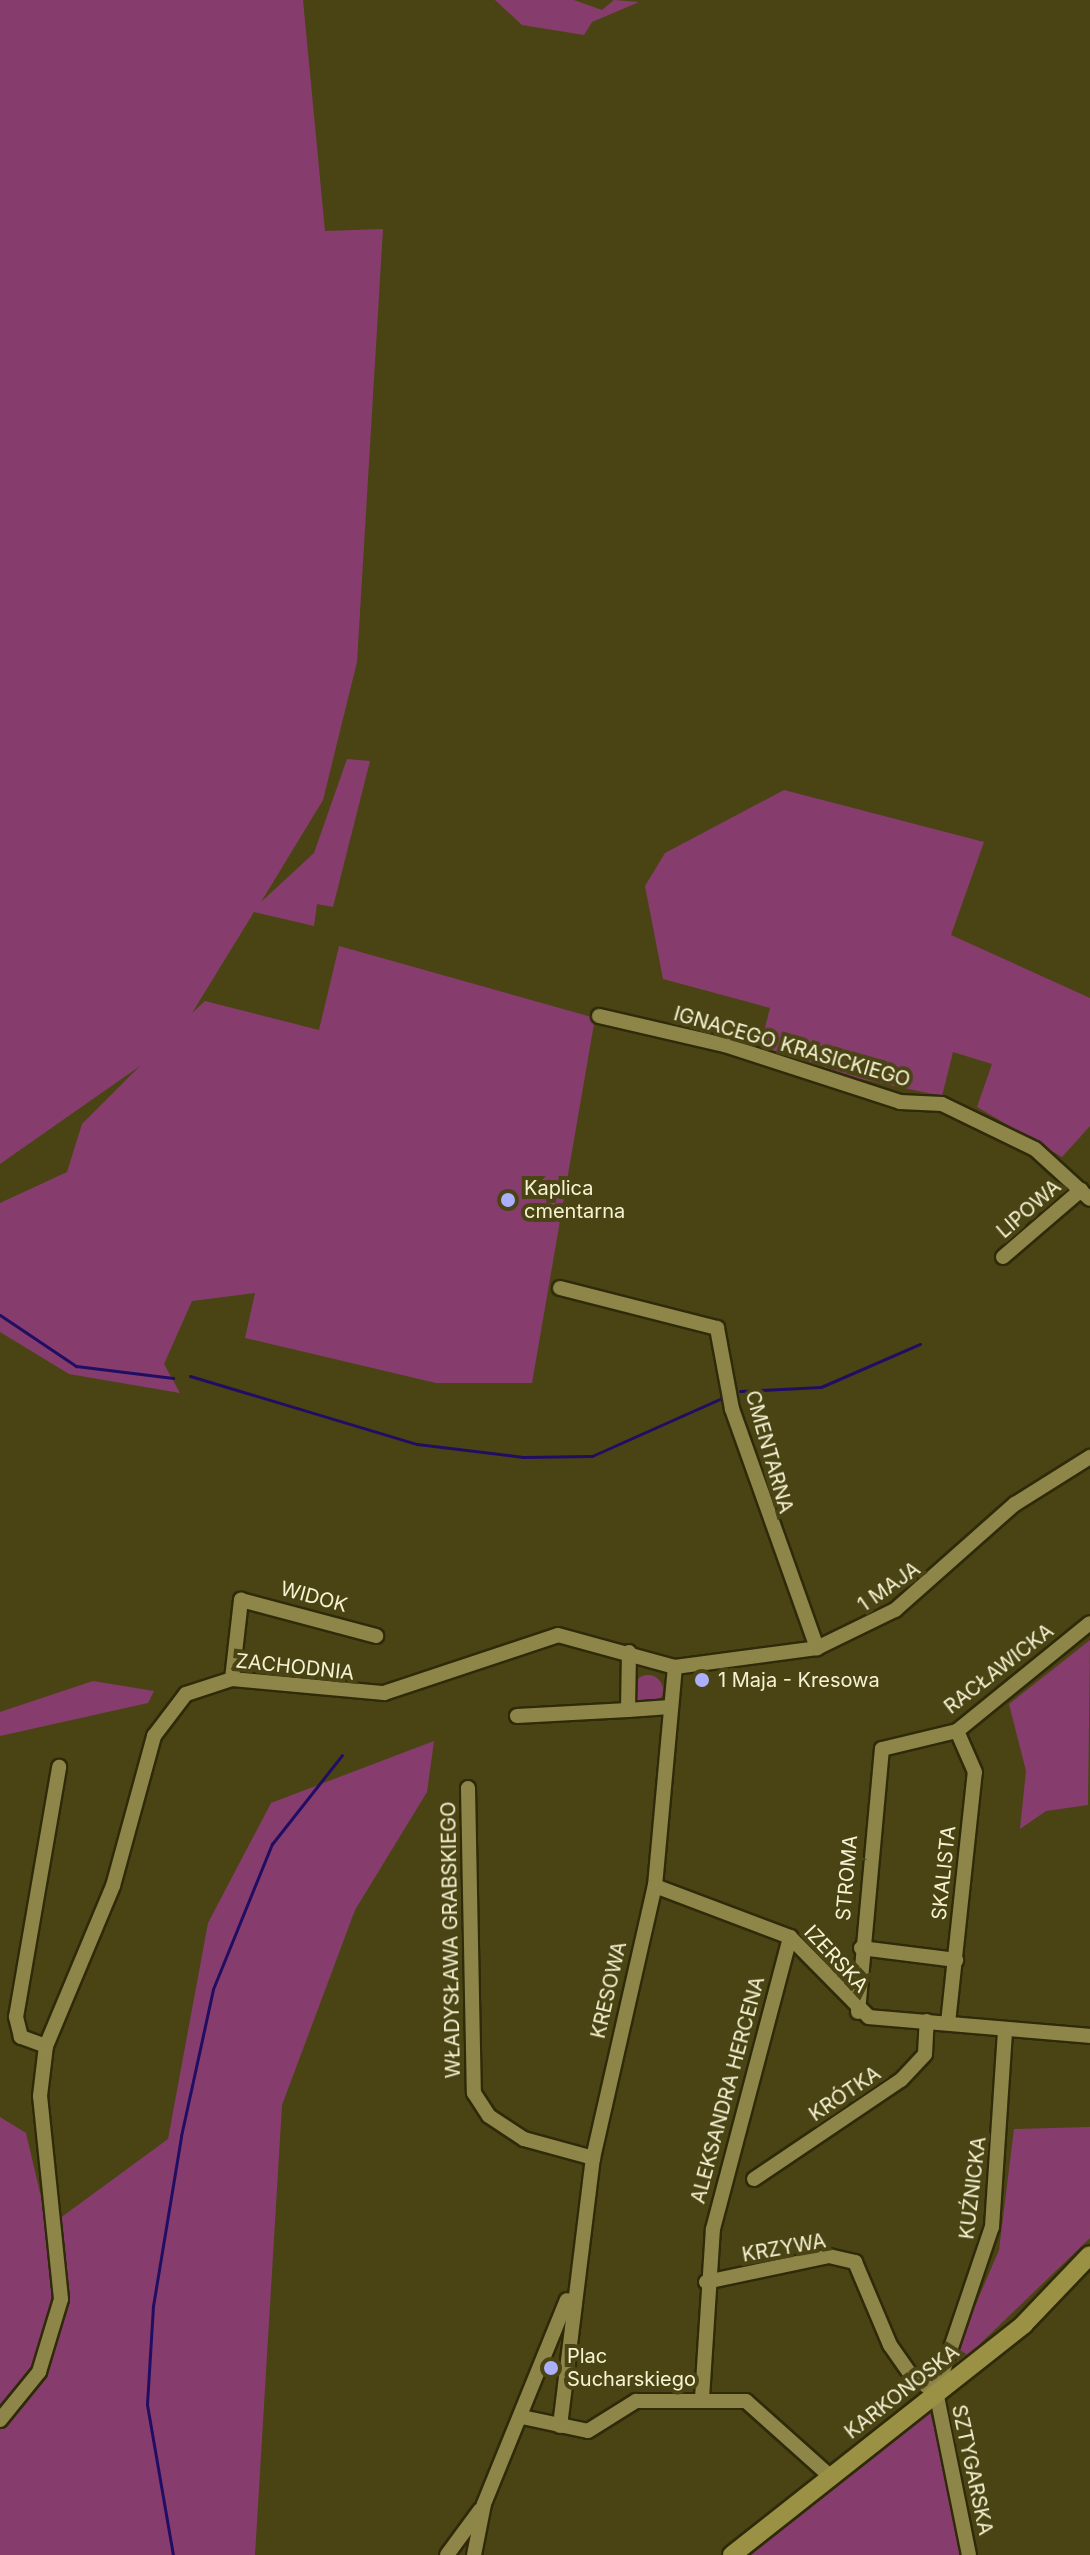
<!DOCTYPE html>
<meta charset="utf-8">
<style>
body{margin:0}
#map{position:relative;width:1090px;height:2555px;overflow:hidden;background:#4a4415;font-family:Inter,sans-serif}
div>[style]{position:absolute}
.green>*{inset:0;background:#863d6e}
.round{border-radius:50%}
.stream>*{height:3px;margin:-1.5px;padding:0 1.5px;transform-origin:1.5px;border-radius:1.5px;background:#210e63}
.roads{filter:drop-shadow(2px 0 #2f2a09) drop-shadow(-2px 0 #2f2a09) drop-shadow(0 2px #2f2a09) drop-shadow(0 -2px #2f2a09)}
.minor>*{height:14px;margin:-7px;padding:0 7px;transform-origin:7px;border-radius:7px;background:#8e8649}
.major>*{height:18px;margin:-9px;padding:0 9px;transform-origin:9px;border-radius:9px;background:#9b9145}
.dots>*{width:22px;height:22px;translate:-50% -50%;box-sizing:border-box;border:4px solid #4a4415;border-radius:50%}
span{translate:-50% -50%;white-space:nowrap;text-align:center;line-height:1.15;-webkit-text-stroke:8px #4a4415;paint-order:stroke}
.street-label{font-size:20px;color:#f6f3d3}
.poi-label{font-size:20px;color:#f6f3d3}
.left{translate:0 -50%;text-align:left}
</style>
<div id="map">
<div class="green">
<div style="clip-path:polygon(0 0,303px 0,325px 231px,383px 229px,357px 662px,323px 800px,261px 902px,314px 853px,347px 759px,370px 761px,333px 907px,317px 904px,314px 926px,254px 912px,192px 1013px,205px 1001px,319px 1030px,339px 946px,595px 1018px,532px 1383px,436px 1383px,245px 1338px,255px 1293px,192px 1301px,164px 1364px,180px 1393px,69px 1374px,0 1332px,0 1203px,67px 1172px,82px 1124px,140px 1066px,0 1164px)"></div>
<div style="clip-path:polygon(495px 0,574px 0,602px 10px,614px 0,639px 2px,592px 22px,584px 35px,522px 25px)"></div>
<div style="clip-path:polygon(784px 790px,984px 842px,951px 935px,1090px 998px,1090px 1126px,1062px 1157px,977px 1107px,992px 1064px,953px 1052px,942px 1096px,861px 1079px,760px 1048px,770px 1008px,663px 979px,645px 886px,665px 853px)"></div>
<div style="clip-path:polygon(1090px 1640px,1088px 1805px,1046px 1811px,1020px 1829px,1026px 1771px,1009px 1704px)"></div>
<div class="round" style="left:633px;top:1675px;width:30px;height:30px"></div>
<div style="clip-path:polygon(93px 1681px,154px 1691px,148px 1703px,0 1736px,0 1712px)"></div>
<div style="clip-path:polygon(434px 1741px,427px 1792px,355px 1910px,282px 2105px,255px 2555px,0 2555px,0 2117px,26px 2133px,48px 2227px,168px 2139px,208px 1923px,271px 1803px)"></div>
<div style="clip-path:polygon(1090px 2127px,1090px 2238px,958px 2365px,955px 2353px,999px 2250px,1014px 2129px)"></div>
<div style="clip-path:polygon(929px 2408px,968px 2555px,744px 2555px)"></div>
</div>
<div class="stream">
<div style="left:0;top:1315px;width:92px;rotate:33.9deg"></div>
<div style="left:76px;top:1366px;width:98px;rotate:7.1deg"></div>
<div style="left:190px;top:1376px;width:237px;rotate:16.7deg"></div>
<div style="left:417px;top:1444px;width:107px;rotate:7deg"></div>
<div style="left:523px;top:1457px;width:69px;rotate:-0.8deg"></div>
<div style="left:592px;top:1456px;width:142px;rotate:-24deg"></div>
<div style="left:740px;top:1391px;width:81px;rotate:-2.8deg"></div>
<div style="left:821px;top:1387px;width:108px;rotate:-23.5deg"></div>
<div style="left:173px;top:2555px;width:153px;rotate:-99.8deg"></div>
<div style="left:147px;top:2404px;width:98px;rotate:-86.5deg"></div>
<div style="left:153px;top:2306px;width:172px;rotate:-80.6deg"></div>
<div style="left:181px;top:2136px;width:150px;rotate:-77.7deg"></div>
<div style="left:213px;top:1989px;width:157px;rotate:-67.9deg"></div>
<div style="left:272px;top:1844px;width:113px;rotate:-51.8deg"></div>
</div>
<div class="roads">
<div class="minor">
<div style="left:599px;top:1016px;width:129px;rotate:13deg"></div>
<div style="left:725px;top:1045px;width:184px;rotate:18deg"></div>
<div style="left:900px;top:1102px;width:42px;rotate:2.7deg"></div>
<div style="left:942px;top:1104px;width:103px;rotate:25.8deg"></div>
<div style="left:1035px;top:1149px;width:74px;rotate:42.3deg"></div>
<div style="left:1003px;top:1257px;width:103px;rotate:-40.7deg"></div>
<div style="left:560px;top:1288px;width:162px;rotate:14.3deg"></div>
<div style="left:717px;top:1328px;width:82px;rotate:79.5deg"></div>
<div style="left:732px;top:1409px;width:254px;rotate:70.4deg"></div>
<div style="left:629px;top:1652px;width:58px;rotate:91deg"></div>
<div style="left:628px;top:1710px;width:42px;rotate:-4.1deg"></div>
<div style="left:232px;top:1679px;width:80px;rotate:-83.5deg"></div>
<div style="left:241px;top:1600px;width:140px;rotate:14.9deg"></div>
<div style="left:517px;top:1716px;width:111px;rotate:-3.1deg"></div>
<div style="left:468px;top:1788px;width:305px;rotate:88.9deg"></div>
<div style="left:474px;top:2093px;width:27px;rotate:57deg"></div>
<div style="left:489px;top:2116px;width:42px;rotate:33.3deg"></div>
<div style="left:524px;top:2139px;width:72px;rotate:15.4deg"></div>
<div style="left:655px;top:1886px;width:144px;rotate:20.7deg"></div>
<div style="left:790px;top:1937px;width:112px;rotate:45.4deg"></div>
<div style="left:869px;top:2017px;width:222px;rotate:4.9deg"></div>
<div style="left:861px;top:1948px;width:96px;rotate:7.2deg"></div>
<div style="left:858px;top:2012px;width:264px;rotate:-84.8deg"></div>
<div style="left:882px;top:1749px;width:77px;rotate:-13.5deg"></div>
<div style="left:957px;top:1731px;width:171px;rotate:-39.1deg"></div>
<div style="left:948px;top:2023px;width:252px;rotate:-83.9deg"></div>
<div style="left:975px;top:1772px;width:45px;rotate:-113.7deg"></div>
<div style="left:46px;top:2046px;width:27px;rotate:-160deg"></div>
<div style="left:21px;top:2037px;width:21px;rotate:-104deg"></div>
<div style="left:16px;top:2017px;width:254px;rotate:-80.2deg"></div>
<div style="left:754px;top:2179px;width:177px;rotate:-34deg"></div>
<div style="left:901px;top:2080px;width:35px;rotate:-47deg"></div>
<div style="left:925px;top:2054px;width:33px;rotate:-87deg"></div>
<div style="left:706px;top:2282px;width:126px;rotate:-11.9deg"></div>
<div style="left:829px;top:2256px;width:27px;rotate:13deg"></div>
<div style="left:855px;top:2262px;width:90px;rotate:67.1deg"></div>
<div style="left:890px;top:2345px;width:40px;rotate:55.1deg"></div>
<div style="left:913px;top:2378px;width:27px;rotate:31deg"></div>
<div style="left:702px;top:2398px;width:169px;rotate:-86.3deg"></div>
<div style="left:713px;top:2229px;width:302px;rotate:-75.2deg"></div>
<div style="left:522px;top:2417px;width:67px;rotate:12deg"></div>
<div style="left:588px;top:2431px;width:57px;rotate:-32deg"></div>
<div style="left:636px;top:2401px;width:110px"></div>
<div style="left:746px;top:2401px;width:114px;rotate:41.8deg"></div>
<div style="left:0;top:2420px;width:62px;rotate:-50.9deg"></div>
<div style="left:39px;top:2372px;width:76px;rotate:-73.2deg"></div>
<div style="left:61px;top:2299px;width:204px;rotate:-95.9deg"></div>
<div style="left:40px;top:2096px;width:50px;rotate:-83.2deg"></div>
<div style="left:46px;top:2046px;width:173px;rotate:-67.3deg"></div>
<div style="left:113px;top:1886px;width:156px;rotate:-74.7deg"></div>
<div style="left:154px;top:1736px;width:53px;rotate:-52.7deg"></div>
<div style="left:186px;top:1694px;width:48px;rotate:-18.1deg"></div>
<div style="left:232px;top:1679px;width:153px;rotate:5.3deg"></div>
<div style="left:384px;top:1693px;width:183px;rotate:-18.4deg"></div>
<div style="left:558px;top:1635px;width:121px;rotate:15.3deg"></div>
<div style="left:675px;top:1667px;width:143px;rotate:-7.6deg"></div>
<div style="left:817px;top:1648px;width:87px;rotate:-26deg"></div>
<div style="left:895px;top:1610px;width:160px;rotate:-41.5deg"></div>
<div style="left:1015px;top:1504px;width:89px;rotate:-32.1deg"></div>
<div style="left:560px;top:2426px;width:270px;rotate:-83deg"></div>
<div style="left:593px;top:2158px;width:279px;rotate:-77.2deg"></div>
<div style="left:655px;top:1886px;width:220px;rotate:-84.8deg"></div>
<div style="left:447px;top:2555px;width:56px;rotate:-53.7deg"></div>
<div style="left:474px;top:2555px;width:52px;rotate:-78.9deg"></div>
<div style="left:484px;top:2504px;width:220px;rotate:-67.9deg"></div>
<div style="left:969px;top:2555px;width:166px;rotate:-101.4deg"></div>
<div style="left:936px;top:2392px;width:174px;rotate:-71.3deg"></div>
<div style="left:992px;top:2227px;width:198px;rotate:-86.2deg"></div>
</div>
<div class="major">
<div style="left:732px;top:2555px;width:372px;rotate:-38.3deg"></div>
<div style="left:1024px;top:2324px;width:95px;rotate:-46.3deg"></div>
</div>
</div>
<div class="dots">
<div style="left:508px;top:1200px;background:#acaffb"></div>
<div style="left:702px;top:1680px;background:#acaffb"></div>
<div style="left:551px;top:2368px;background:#acaffb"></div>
</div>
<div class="street-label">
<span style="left:792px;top:1047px;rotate:16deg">IGNACEGO KRASICKIEGO</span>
<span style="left:1029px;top:1209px;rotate:-41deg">LIPOWA</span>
<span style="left:769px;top:1452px;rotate:74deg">CMENTARNA</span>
<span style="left:889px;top:1587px;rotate:-35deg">1 MAJA</span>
<span style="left:314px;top:1597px;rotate:15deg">WIDOK</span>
<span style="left:295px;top:1667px;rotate:6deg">ZACHODNIA</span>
<span style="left:999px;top:1669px;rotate:-38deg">RACŁAWICKA</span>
<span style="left:944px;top:1873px;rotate:-84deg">SKALISTA</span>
<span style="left:847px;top:1878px;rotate:-85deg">STROMA</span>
<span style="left:451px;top:1940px;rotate:-91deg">WŁADYSŁAWA GRABSKIEGO</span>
<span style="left:836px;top:1959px;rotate:47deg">IZERSKA</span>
<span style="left:609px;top:1990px;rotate:-77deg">KRESOWA</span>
<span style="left:728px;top:2090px;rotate:-75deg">ALEKSANDRA HERCENA</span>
<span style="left:845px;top:2094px;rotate:-34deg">KRÓTKA</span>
<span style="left:973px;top:2188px;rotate:-83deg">KUŹNICKA</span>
<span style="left:784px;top:2248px;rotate:-10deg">KRZYWA</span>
<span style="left:902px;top:2392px;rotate:-38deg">KARKONOSKA</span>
<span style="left:972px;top:2470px;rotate:78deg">SZTYGARSKA</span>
</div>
<div class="poi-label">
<span class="left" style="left:524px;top:1200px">Kaplica<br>cmentarna</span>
<span class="left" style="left:718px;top:1680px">1 Maja - Kresowa</span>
<span class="left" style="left:567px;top:2368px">Plac<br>Sucharskiego</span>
</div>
</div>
